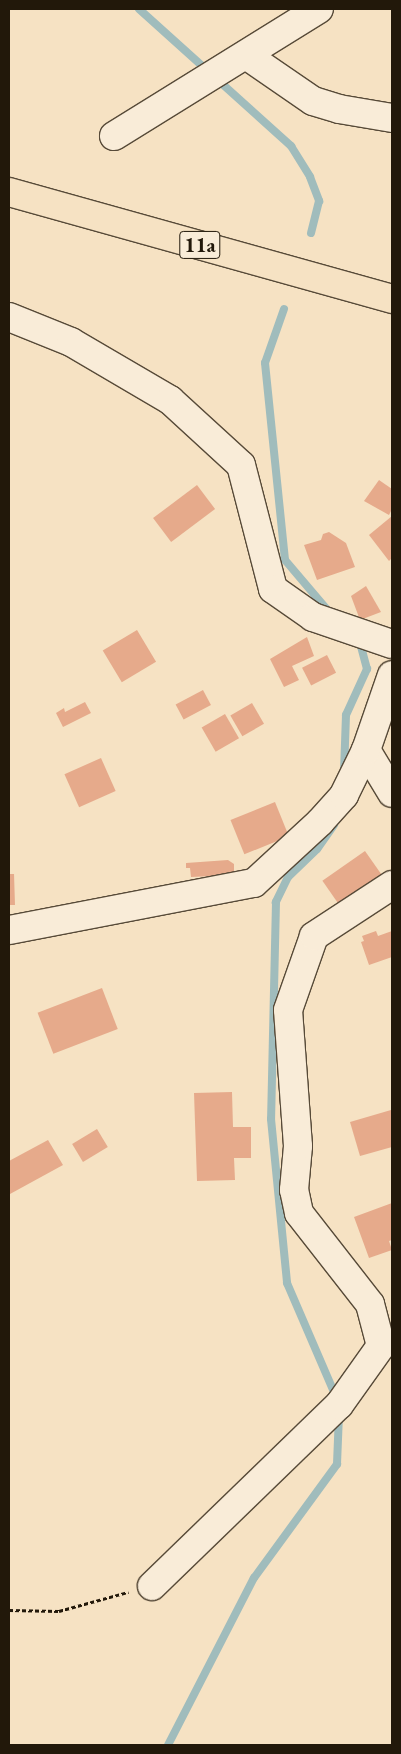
<!DOCTYPE html>
<style>
body{margin:0}
#map{position:relative;width:401px;height:1754px;overflow:hidden;background:#f6e2c3;font-family:"EB Garamond",serif}
div>[style]{position:absolute}
.stream>*{height:8px;margin:-4px;padding:0 4px;transform-origin:4px;border-radius:4px;background:#a0bcbc}
.building>*{inset:0;background:#e6aa8b;transform-origin:0 0}
.path>*{height:3px;margin-top:-1.5px;transform-origin:0;background:repeating-linear-gradient(90deg,#22180a 0 4px,transparent 0 6.5px)}
.roads{filter:drop-shadow(1px 0 #574a38) drop-shadow(-1px 0 #574a38) drop-shadow(0 1px #574a38) drop-shadow(0 -1px #574a38)}
.minor>*{height:28px;margin:-14px;padding:0 14px;transform-origin:14px;border-radius:14px;background:#f9ecd8}
.major>*{height:28px;margin:-14px;padding:0 14px;transform-origin:14px;border-radius:14px;background:#f6e2c3}
span{translate:-50% -50%;white-space:nowrap;text-align:center;line-height:1.15;-webkit-text-stroke:4px #f9ecd8;paint-order:stroke}
.shield-label span{padding:1px 4px;background:#f9ecd8;border:1px solid;border-radius:4px;-webkit-text-stroke-width:0}
.shield-label{font-size:21px;color:#22180a;font-weight:700}
.frame{position:absolute;inset:0;border:10px solid #22180a;pointer-events:none}
</style>
<div id="map">
<div class="stream">
<div style="left:139px;top:9px;width:205px;rotate:42deg"></div>
<div style="left:291px;top:146px;width:36px;rotate:58deg"></div>
<div style="left:310px;top:177px;width:26px;rotate:69deg"></div>
<div style="left:319px;top:201px;width:33px;rotate:104deg"></div>
<div style="left:284px;top:309px;width:57px;rotate:109.4deg"></div>
<div style="left:265px;top:363px;width:198px;rotate:84.2deg"></div>
<div style="left:285px;top:560px;width:70px;rotate:49.7deg"></div>
<div style="left:344px;top:772px;width:57px;rotate:-88deg"></div>
<div style="left:346px;top:715px;width:51px;rotate:-65.5deg"></div>
<div style="left:367px;top:669px;width:24px;rotate:-105deg"></div>
<div style="left:361px;top:646px;width:6px;rotate:-129deg"></div>
<div style="left:334px;top:825px;width:29px;rotate:125deg"></div>
<div style="left:317px;top:849px;width:40px;rotate:136deg"></div>
<div style="left:288px;top:877px;width:28px;rotate:116deg"></div>
<div style="left:276px;top:902px;width:217px;rotate:91.3deg"></div>
<div style="left:271px;top:1119px;width:165px;rotate:84.4deg"></div>
<div style="left:287px;top:1283px;width:126px;rotate:66.7deg"></div>
<div style="left:168px;top:1745px;width:188px;rotate:-62.8deg"></div>
<div style="left:254px;top:1578px;width:141px;rotate:-53.9deg"></div>
<div style="left:337px;top:1464px;width:49px;rotate:-87.7deg"></div>
</div>
<div class="building">
<div style="clip-path:polygon(379px 480px,392px 489px,392px 509px,389px 515px,364px 501px)"></div>
<div style="left:197px;top:485px;width:30px;height:55px;rotate:53deg"></div>
<div style="clip-path:polygon(392px 516px,392px 558px,389px 561px,369px 535px)"></div>
<div style="clip-path:polygon(329px 532px,346px 543px,355px 567px,317px 580px,304px 545px,321px 540px,323px 534px)"></div>
<div style="clip-path:polygon(366px 586px,381px 612px,360px 620px,351px 596px)"></div>
<div style="left:137px;top:630px;width:37px;height:40px;rotate:59deg"></div>
<div style="clip-path:polygon(307px 637px,314px 656px,292px 666px,299px 680px,284px 687px,270px 659px)"></div>
<div style="left:327px;top:655px;width:20px;height:28px;rotate:63deg"></div>
<div style="left:203px;top:690px;width:17px;height:31px;rotate:62deg"></div>
<div style="clip-path:polygon(85px 702px,91px 713px,63px 727px,56px 713px,64px 708px,65px 712px)"></div>
<div style="left:252px;top:703px;width:24px;height:25px;rotate:60deg"></div>
<div style="left:225px;top:714px;width:28px;height:27px;rotate:60deg"></div>
<div style="left:101px;top:758px;width:36px;height:40px;rotate:66deg"></div>
<div style="left:275px;top:802px;width:37px;height:48px;rotate:68deg"></div>
<div style="left:365px;top:851px;width:37px;height:52px;rotate:55deg"></div>
<div style="clip-path:polygon(228px 860px,234px 864px,234px 875px,191px 877px,190px 868px,186px 868px,186px 863px)"></div>
<div style="clip-path:polygon(9px 874px,14px 874px,15px 905px,9px 905px)"></div>
<div style="clip-path:polygon(376px 931px,378px 936px,392px 931px,392px 957px,369px 965px,361px 942px,364px 941px,362px 936px)"></div>
<div style="left:102px;top:988px;width:44px;height:69px;rotate:69deg"></div>
<div style="clip-path:polygon(232px 1092px,233px 1127px,251px 1127px,251px 1158px,234px 1158px,235px 1180px,197px 1181px,194px 1093px)"></div>
<div style="clip-path:polygon(391px 1110px,392px 1147px,360px 1156px,350px 1122px)"></div>
<div style="left:97px;top:1129px;width:21px;height:29px;rotate:59deg"></div>
<div style="clip-path:polygon(48px 1140px,63px 1165px,10px 1194px,9px 1161px)"></div>
<div style="clip-path:polygon(392px 1203px,392px 1240px,389px 1241px,392px 1250px,369px 1258px,354px 1217px)"></div>
</div>
<div class="path">
<div style="left:9px;top:1610px;width:50px;rotate:1.1deg"></div>
<div style="left:59px;top:1611px;width:72px;rotate:-15.4deg"></div>
</div>
<div class="roads">
<div class="minor">
<div style="left:246px;top:55px;width:81px;rotate:34.5deg"></div>
<div style="left:313px;top:101px;width:27px;rotate:17deg"></div>
<div style="left:339px;top:109px;width:54px;rotate:9.6deg"></div>
<div style="left:114px;top:136px;width:241px;rotate:-31.8deg"></div>
<div style="left:9px;top:317px;width:67px;rotate:22deg"></div>
<div style="left:71px;top:342px;width:115px;rotate:30.4deg"></div>
<div style="left:170px;top:400px;width:96px;rotate:42.5deg"></div>
<div style="left:241px;top:465px;width:128px;rotate:75.5deg"></div>
<div style="left:273px;top:589px;width:49px;rotate:35deg"></div>
<div style="left:313px;top:617px;width:83px;rotate:18.9deg"></div>
<div style="left:366px;top:750px;width:50px;rotate:58.8deg"></div>
<div style="left:9px;top:930px;width:249px;rotate:-10.9deg"></div>
<div style="left:254px;top:883px;width:90px;rotate:-42.7deg"></div>
<div style="left:320px;top:822px;width:36px;rotate:-48deg"></div>
<div style="left:344px;top:795px;width:50px;rotate:-63.9deg"></div>
<div style="left:366px;top:750px;width:79px;rotate:-70.9deg"></div>
<div style="left:152px;top:1586px;width:260px;rotate:-44.1deg"></div>
<div style="left:339px;top:1405px;width:72px;rotate:-54.6deg"></div>
<div style="left:381px;top:1346px;width:43px;rotate:-104.7deg"></div>
<div style="left:370px;top:1304px;width:115px;rotate:-128deg"></div>
<div style="left:299px;top:1213px;width:24px;rotate:-102deg"></div>
<div style="left:294px;top:1190px;width:44px;rotate:-84.8deg"></div>
<div style="left:298px;top:1146px;width:136px;rotate:-94.2deg"></div>
<div style="left:288px;top:1010px;width:78px;rotate:-70.6deg"></div>
<div style="left:314px;top:936px;width:93px;rotate:-33.2deg"></div>
</div>
<div class="major">
<div style="left:9px;top:192px;width:398px;rotate:15.6deg"></div>
</div>
</div>
<div class="shield-label">
<span style="left:200px;top:245px">11a</span>
</div>
<div class="frame"></div>
</div>
